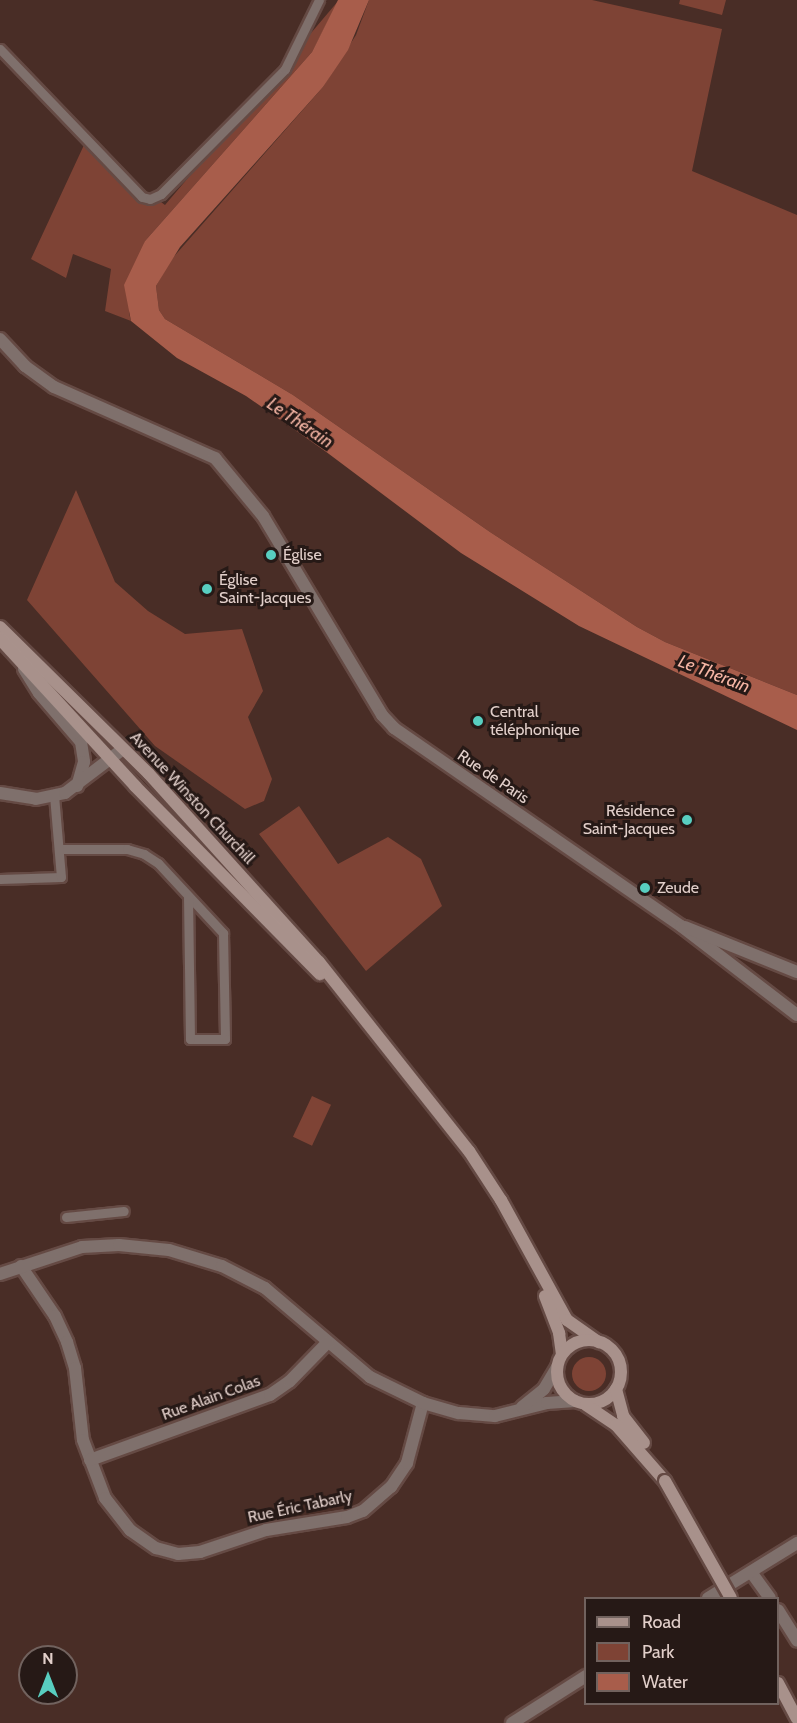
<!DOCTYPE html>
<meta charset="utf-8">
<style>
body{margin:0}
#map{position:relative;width:797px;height:1723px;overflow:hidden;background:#492d26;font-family:Cabin,sans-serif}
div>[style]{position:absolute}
.green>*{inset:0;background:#7e4335;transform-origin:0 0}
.round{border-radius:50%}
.water>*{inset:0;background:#a85d4b}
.roads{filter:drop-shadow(2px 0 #654a44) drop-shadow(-2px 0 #654a44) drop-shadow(0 2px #654a44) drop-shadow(0 -2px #654a44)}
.service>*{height:9px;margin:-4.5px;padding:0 4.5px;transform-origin:4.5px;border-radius:4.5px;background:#7f706c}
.minor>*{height:12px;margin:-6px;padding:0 6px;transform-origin:6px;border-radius:6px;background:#7f706c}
.secondary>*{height:12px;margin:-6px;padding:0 6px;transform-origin:6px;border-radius:6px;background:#a8918b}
.secondary>.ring{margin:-6px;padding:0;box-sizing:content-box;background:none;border:12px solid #a8918b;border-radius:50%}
.bridges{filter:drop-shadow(2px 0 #654a44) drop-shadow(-2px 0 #654a44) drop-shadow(0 2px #654a44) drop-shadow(0 -2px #654a44)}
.secondary-bridge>*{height:12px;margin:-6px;padding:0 6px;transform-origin:6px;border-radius:6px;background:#a8918b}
.dots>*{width:16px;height:16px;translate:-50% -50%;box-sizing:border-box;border:3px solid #261916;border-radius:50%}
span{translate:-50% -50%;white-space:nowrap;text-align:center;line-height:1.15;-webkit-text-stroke:6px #261916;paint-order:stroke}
.poi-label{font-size:16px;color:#e2cfca}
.left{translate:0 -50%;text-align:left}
.right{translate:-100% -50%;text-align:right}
.street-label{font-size:16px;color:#e2cfca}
.water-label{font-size:18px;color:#f5b5a4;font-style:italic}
.legend{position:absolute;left:584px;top:1597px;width:195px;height:108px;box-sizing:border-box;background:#261916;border:2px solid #71625e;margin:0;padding:8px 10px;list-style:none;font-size:18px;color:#e2cfca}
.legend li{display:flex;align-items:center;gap:12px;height:30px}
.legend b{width:30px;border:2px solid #71625e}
.north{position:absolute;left:18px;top:1645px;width:60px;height:60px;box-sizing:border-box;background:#261916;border:2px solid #71625e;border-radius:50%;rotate:0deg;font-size:16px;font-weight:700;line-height:24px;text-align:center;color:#e2cfca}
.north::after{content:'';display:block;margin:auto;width:21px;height:27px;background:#58cec0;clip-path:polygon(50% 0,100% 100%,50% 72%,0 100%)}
</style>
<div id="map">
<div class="green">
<div style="clip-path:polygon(339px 0,312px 52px,145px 241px,129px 313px,131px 321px,105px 311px,111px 269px,73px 254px,66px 278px,31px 259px,84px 145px,165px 205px)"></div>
<div style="clip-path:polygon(369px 0,592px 0,722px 29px,692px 171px,797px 215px,797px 695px,665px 642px,637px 627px,490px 532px,293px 395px,165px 319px,159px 310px,156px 286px,170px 261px,323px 87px,356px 35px)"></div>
<div style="clip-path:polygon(680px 0,726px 0,722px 15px,679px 4px)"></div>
<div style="clip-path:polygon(76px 490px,115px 582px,148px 611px,185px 634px,242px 629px,263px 691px,248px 717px,272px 779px,264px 801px,245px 809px,155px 746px,27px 600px)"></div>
<div style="clip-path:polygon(299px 806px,338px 864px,388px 837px,421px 859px,442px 906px,366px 971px,259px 834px)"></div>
<div style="left:312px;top:1096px;width:21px;height:45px;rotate:25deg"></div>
<div class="round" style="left:572px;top:1357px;width:34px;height:34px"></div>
</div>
<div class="water">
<div style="clip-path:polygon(338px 0,369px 0,348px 50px,323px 87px,180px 247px,156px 286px,159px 310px,165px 319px,293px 395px,490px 532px,637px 627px,665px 642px,797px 695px,797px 730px,579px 626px,461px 553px,325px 451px,246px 396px,177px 358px,131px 321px,124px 285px,145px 241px,312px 52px)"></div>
</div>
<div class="roads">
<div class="service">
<div style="left:0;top:49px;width:205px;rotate:46.2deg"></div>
<div style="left:142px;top:197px;width:8px;rotate:14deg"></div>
<div style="left:150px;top:199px;width:12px;rotate:-24deg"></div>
<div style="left:161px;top:194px;width:176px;rotate:-45.2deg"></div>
<div style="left:285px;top:69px;width:77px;rotate:-63.8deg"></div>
<div style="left:59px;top:849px;width:68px"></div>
<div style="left:127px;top:849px;width:18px;rotate:16deg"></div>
<div style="left:144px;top:854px;width:17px;rotate:33deg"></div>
<div style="left:158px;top:863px;width:96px;rotate:47.1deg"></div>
<div style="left:223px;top:933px;width:106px;rotate:88.9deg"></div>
<div style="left:225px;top:1039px;width:35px;rotate:180deg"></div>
<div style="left:190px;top:1039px;width:142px;rotate:-90.8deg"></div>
<div style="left:0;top:879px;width:61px;rotate:-1.9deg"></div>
<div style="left:61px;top:877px;width:81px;rotate:-94.9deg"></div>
<div style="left:66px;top:1217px;width:58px;rotate:-5.9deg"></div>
</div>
<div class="minor">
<div style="left:0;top:339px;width:37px;rotate:47deg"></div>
<div style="left:25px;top:366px;width:36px;rotate:36deg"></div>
<div style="left:54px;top:387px;width:176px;rotate:23.8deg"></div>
<div style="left:215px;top:458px;width:75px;rotate:50.4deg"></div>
<div style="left:263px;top:516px;width:232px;rotate:59.1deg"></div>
<div style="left:382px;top:715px;width:18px;rotate:47deg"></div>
<div style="left:394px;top:728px;width:349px;rotate:34.6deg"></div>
<div style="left:681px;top:926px;width:146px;rotate:37.5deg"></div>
<div style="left:24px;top:669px;width:28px;rotate:58deg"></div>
<div style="left:39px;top:693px;width:65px;rotate:49.4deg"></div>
<div style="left:81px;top:742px;width:20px;rotate:81deg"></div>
<div style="left:84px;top:762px;width:25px;rotate:106deg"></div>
<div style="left:0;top:793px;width:36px;rotate:9deg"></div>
<div style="left:36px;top:799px;width:30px;rotate:-12deg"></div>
<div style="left:65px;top:793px;width:73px;rotate:-37.2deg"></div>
<div style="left:685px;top:927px;width:121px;rotate:21.9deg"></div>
<div style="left:21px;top:1266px;width:60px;rotate:55.8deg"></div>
<div style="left:55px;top:1316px;width:29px;rotate:65deg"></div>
<div style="left:67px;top:1342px;width:27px;rotate:73deg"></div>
<div style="left:75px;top:1368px;width:72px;rotate:83.7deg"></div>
<div style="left:83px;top:1440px;width:62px;rotate:69.2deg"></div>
<div style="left:105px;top:1498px;width:41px;rotate:52deg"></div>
<div style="left:130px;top:1530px;width:32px;rotate:35deg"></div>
<div style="left:156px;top:1548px;width:23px;rotate:15deg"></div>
<div style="left:178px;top:1554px;width:22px;rotate:-5deg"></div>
<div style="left:200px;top:1552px;width:70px;rotate:-18.4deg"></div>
<div style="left:266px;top:1530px;width:82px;rotate:-9.1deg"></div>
<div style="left:347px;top:1517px;width:17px;rotate:-21deg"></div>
<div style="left:363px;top:1511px;width:37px;rotate:-41deg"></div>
<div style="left:391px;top:1487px;width:29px;rotate:-56deg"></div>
<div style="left:407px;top:1463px;width:62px;rotate:-75.1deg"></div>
<div style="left:0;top:1274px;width:86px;rotate:-18.2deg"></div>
<div style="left:82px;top:1247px;width:37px;rotate:-3deg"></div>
<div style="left:119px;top:1245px;width:50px;rotate:5.7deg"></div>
<div style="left:169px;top:1250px;width:55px;rotate:16.8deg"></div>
<div style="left:222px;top:1266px;width:48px;rotate:27.1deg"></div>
<div style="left:265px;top:1288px;width:138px;rotate:40.3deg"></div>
<div style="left:370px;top:1377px;width:59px;rotate:26.1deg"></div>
<div style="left:423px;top:1403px;width:37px;rotate:16deg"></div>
<div style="left:459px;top:1413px;width:36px;rotate:5deg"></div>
<div style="left:495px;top:1416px;width:54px;rotate:-14deg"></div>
<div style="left:547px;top:1403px;width:28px;rotate:-4deg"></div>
<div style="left:522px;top:1407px;width:28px;rotate:-39deg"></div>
<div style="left:544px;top:1389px;width:26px;rotate:-59deg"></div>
<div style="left:90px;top:1460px;width:191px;rotate:-19.9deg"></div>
<div style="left:270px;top:1395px;width:24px;rotate:-35deg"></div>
<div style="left:290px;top:1381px;width:54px;rotate:-45.7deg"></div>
<div style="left:751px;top:1572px;width:32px;rotate:54deg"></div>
<div style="left:708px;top:1598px;width:105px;rotate:-31.7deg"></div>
<div style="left:778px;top:1610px;width:36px;rotate:58deg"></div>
<div style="left:512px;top:1723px;width:88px;rotate:-32.4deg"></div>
</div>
<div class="secondary">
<div style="left:0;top:627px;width:209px;rotate:44.6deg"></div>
<div style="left:149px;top:774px;width:253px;rotate:47.9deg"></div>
<div style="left:319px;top:962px;width:241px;rotate:51.6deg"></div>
<div style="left:469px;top:1151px;width:59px;rotate:56.9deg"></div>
<div style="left:501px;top:1200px;width:137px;rotate:61.2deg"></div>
<div style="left:567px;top:1320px;width:39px;rotate:35deg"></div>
<div style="left:0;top:639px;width:200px;rotate:47.4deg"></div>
<div style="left:135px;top:786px;width:264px;rotate:45.5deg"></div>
<div style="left:545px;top:1296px;width:40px;rotate:69deg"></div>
<div style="left:559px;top:1333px;width:21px;rotate:82deg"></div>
<div class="ring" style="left:557px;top:1340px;width:52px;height:52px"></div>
<div style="left:616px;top:1389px;width:28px;rotate:75deg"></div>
<div style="left:623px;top:1416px;width:34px;rotate:52deg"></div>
<div style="left:586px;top:1405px;width:36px;rotate:34deg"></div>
<div style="left:616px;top:1425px;width:74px;rotate:48.8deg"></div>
<div style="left:778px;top:1683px;width:40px;rotate:62deg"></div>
</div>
</div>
<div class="bridges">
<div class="secondary-bridge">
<div style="left:665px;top:1481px;width:134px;rotate:60.6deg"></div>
</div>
</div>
<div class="dots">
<div style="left:271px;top:555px;background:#58cec0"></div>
<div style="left:207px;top:589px;background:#58cec0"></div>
<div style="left:478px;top:721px;background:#58cec0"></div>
<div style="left:687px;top:820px;background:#58cec0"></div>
<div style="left:645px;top:888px;background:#58cec0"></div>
</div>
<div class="poi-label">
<span class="left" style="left:283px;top:555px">Église</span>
<span class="left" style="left:219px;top:589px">Église<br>Saint-Jacques</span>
<span class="left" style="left:490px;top:721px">Central<br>téléphonique</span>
<span class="right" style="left:675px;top:820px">Résidence<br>Saint-Jacques</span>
<span class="left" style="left:657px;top:888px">Zeude</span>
</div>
<div class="street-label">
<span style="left:493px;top:777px;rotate:34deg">Rue de Paris</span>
<span style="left:192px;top:798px;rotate:47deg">Avenue Winston Churchill</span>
<span style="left:211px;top:1398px;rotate:-20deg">Rue Alain Colas</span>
<span style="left:300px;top:1507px;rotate:-12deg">Rue Éric Tabarly</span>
</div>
<div class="water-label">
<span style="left:300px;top:423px;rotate:34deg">Le Thérain</span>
<span style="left:714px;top:674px;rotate:21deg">Le Thérain</span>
</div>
<ul class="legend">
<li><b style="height:8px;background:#a8918b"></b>Road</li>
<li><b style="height:16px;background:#7e4335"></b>Park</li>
<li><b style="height:16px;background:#a85d4b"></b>Water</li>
</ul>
<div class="north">N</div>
</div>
